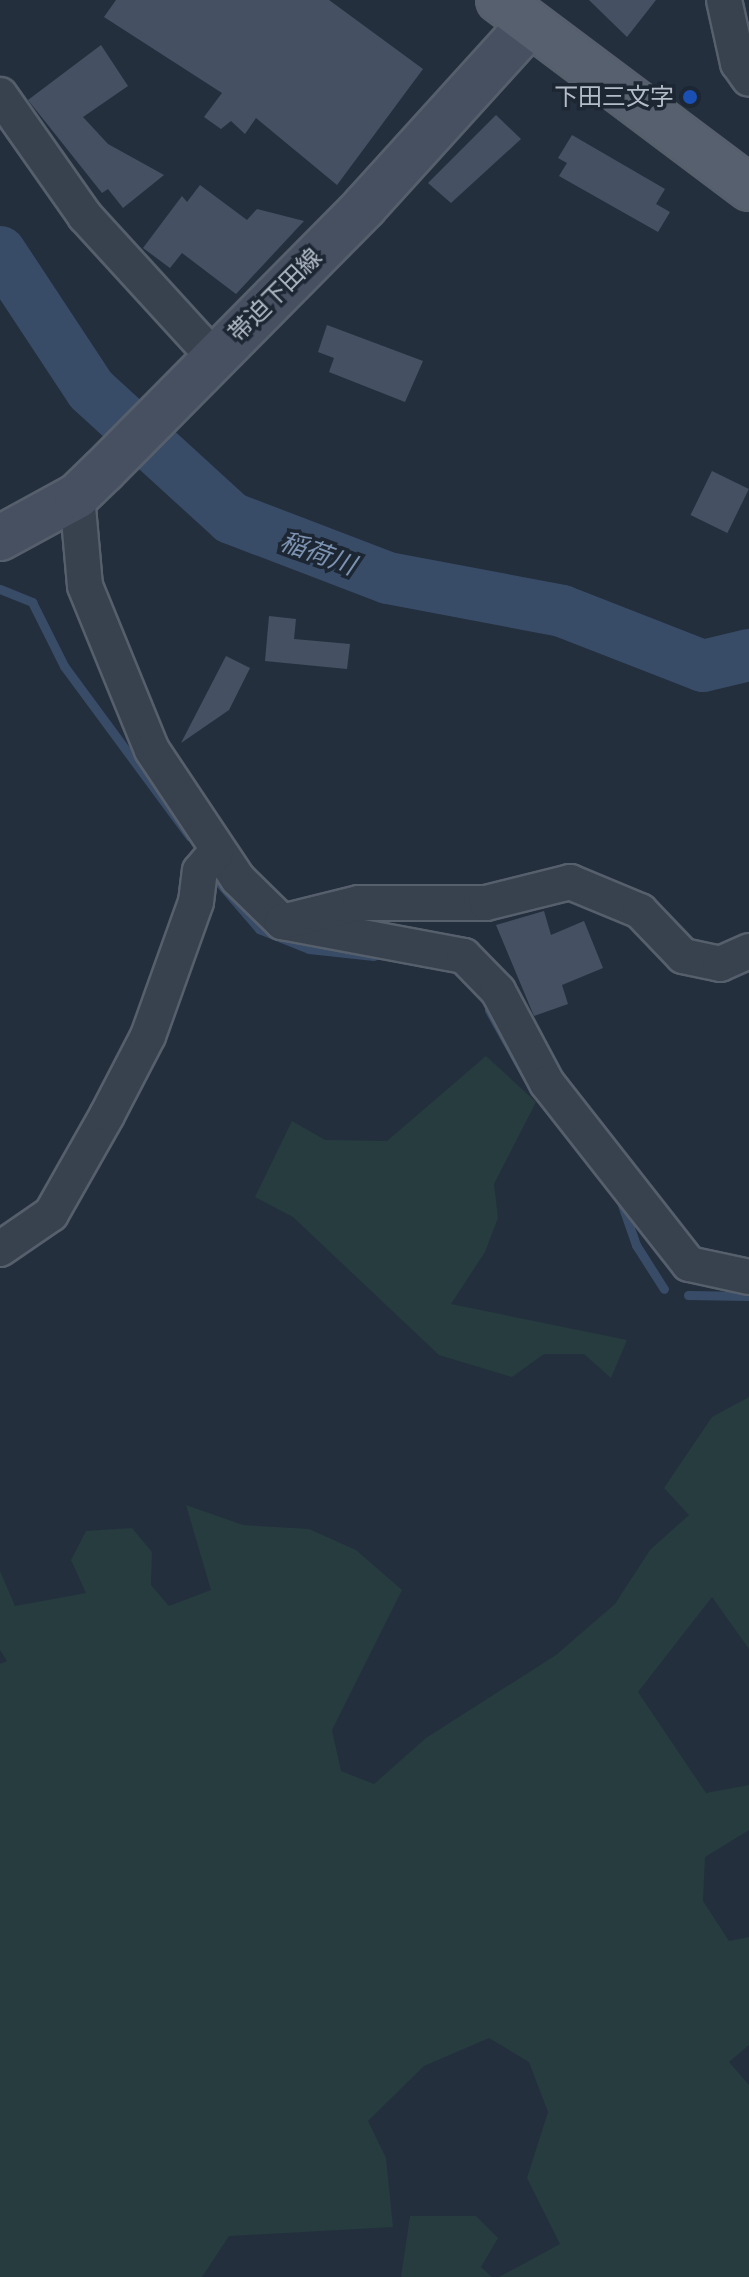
<!DOCTYPE html>
<meta charset="utf-8">
<style>
body{margin:0}
#map{position:relative;width:749px;height:2277px;overflow:hidden;background:#242f3e;font-family:"IBM Plex Sans","Noto Sans JP",sans-serif}
div>[style]{position:absolute}
.green>*{inset:0;background:#263c3f}
.stream>*{height:9px;margin:-4.5px;padding:0 4.5px;transform-origin:4.5px;border-radius:4.5px;background:#394c67}
.river>*{height:52px;margin:-26px;padding:0 26px;transform-origin:26px;border-radius:26px;background:#394c67}
.building>*{inset:0;background:#455162;transform-origin:0 0}
.roads{filter:drop-shadow(2px 0 #565f6c) drop-shadow(-2px 0 #565f6c) drop-shadow(0 2px #565f6c) drop-shadow(0 -2px #565f6c)}
.minor>*{height:34px;margin:-17px;padding:0 17px;transform-origin:17px;border-radius:17px;background:#38414e}
.secondary>*{height:44px;margin:-22px;padding:0 22px;transform-origin:22px;border-radius:22px;background:#465061}
.primary>*{height:44px;margin:-22px;padding:0 22px;transform-origin:22px;border-radius:22px;background:#56606e}
.dots>*{width:22px;height:22px;translate:-50% -50%;box-sizing:border-box;border:4px solid #1d2633;border-radius:50%}
span{translate:-50% -50%;white-space:nowrap;text-align:center;line-height:1.15;-webkit-text-stroke:7px #1d2633;paint-order:stroke}
.poi-label{font-size:24px;color:#b4bcc9}
.right{translate:-100% -50%;text-align:right}
.street-label{font-size:24px;color:#b4bcc9}
.water-label{font-size:26px;color:#7c92b1;font-style:italic}
</style>
<div id="map">
<div class="green">
<div style="clip-path:polygon(486px 1056px,536px 1102px,494px 1184px,498px 1218px,485px 1252px,451px 1304px,627px 1340px,611px 1378px,584px 1354px,544px 1354px,512px 1377px,439px 1355px,293px 1217px,255px 1197px,292px 1121px,325px 1140px,387px 1141px)"></div>
<div style="clip-path:polygon(749px 1397px,749px 1649px,712px 1597px,638px 1692px,706px 1793px,749px 1785px,749px 1830px,705px 1857px,703px 1901px,729px 1941px,749px 1937px,749px 2045px,729px 2062px,749px 2085px,749px 2277px,499px 2277px,560px 2244px,527px 2178px,548px 2112px,529px 2062px,489px 2038px,424px 2066px,368px 2121px,386px 2158px,393px 2227px,229px 2236px,202px 2277px,0 2277px,0 1664px,7px 1661px,0 1650px,0 1571px,15px 1606px,86px 1593px,71px 1560px,86px 1531px,132px 1528px,152px 1552px,151px 1585px,169px 1606px,211px 1590px,186px 1505px,243px 1525px,309px 1529px,356px 1550px,402px 1590px,332px 1730px,341px 1771px,374px 1784px,426px 1738px,556px 1655px,615px 1604px,650px 1550px,689px 1515px,664px 1488px,712px 1417px)"></div>
<div style="clip-path:polygon(410px 2216px,476px 2216px,498px 2238px,481px 2267px,492px 2277px,401px 2277px)"></div>
</div>
<div class="stream">
<div style="left:0;top:589px;width:35px;rotate:22deg"></div>
<div style="left:32px;top:602px;width:72px;rotate:63.4deg"></div>
<div style="left:64px;top:666px;width:212px;rotate:53.6deg"></div>
<div style="left:217px;top:880px;width:65px;rotate:49.4deg"></div>
<div style="left:259px;top:929px;width:54px;rotate:21.8deg"></div>
<div style="left:309px;top:949px;width:65px;rotate:6.1deg"></div>
<div style="left:489px;top:1010px;width:93px;rotate:60.9deg"></div>
<div style="left:620px;top:1199px;width:49px;rotate:70.8deg"></div>
<div style="left:636px;top:1245px;width:52px;rotate:57.5deg"></div>
<div style="left:688px;top:1295px;width:61px;rotate:0.9deg"></div>
</div>
<div class="river">
<div style="left:0;top:252px;width:165px;rotate:56.6deg"></div>
<div style="left:91px;top:390px;width:190px;rotate:42.4deg"></div>
<div style="left:231px;top:518px;width:168px;rotate:20.9deg"></div>
<div style="left:388px;top:578px;width:177px;rotate:10.7deg"></div>
<div style="left:562px;top:611px;width:151px;rotate:21.3deg"></div>
<div style="left:703px;top:666px;width:47px;rotate:-13.4deg"></div>
</div>
<div class="building">
<div style="clip-path:polygon(116px 0,329px 0,423px 69px,337px 185px,256px 118px,245px 134px,231px 121px,221px 129px,204px 117px,222px 93px,104px 17px)"></div>
<div style="clip-path:polygon(589px 0,656px 0,627px 37px)"></div>
<div style="clip-path:polygon(101px 45px,128px 86px,83px 117px,108px 144px,164px 175px,123px 208px,108px 189px,102px 193px,28px 100px)"></div>
<div style="clip-path:polygon(496px 115px,521px 139px,451px 203px,428px 183px)"></div>
<div style="clip-path:polygon(572px 135px,665px 189px,656px 204px,670px 212px,658px 232px,559px 176px,567px 163px,558px 158px)"></div>
<div style="clip-path:polygon(200px 185px,247px 220px,257px 209px,304px 221px,236px 294px,182px 253px,170px 268px,143px 248px,182px 196px,187px 202px)"></div>
<div style="clip-path:polygon(327px 325px,423px 361px,405px 402px,329px 372px,334px 358px,318px 352px)"></div>
<div style="left:712px;top:471px;width:41px;height:49px;rotate:26deg"></div>
<div style="clip-path:polygon(269px 616px,296px 619px,294px 639px,350px 644px,347px 669px,265px 661px)"></div>
<div style="clip-path:polygon(226px 656px,250px 668px,229px 710px,181px 743px)"></div>
<div style="clip-path:polygon(544px 911px,551px 935px,584px 921px,603px 968px,562px 985px,568px 1004px,534px 1016px,496px 925px)"></div>
</div>
<div class="roads">
<div class="minor">
<div style="left:724px;top:0;width:65px;rotate:77.5deg"></div>
<div style="left:738px;top:63px;width:19px;rotate:55deg"></div>
<div style="left:0;top:95px;width:148px;rotate:54.9deg"></div>
<div style="left:85px;top:216px;width:190px;rotate:47.6deg"></div>
<div style="left:77px;top:496px;width:90px;rotate:84.9deg"></div>
<div style="left:85px;top:586px;width:177px;rotate:67.8deg"></div>
<div style="left:152px;top:750px;width:155px;rotate:56.3deg"></div>
<div style="left:238px;top:879px;width:62px;rotate:44.3deg"></div>
<div style="left:282px;top:922px;width:185px;rotate:10.6deg"></div>
<div style="left:464px;top:956px;width:49px;rotate:45.8deg"></div>
<div style="left:498px;top:991px;width:104px;rotate:62deg"></div>
<div style="left:547px;top:1083px;width:230px;rotate:51.9deg"></div>
<div style="left:689px;top:1264px;width:61px;rotate:12.2deg"></div>
<div style="left:282px;top:922px;width:79px;rotate:-13.9deg"></div>
<div style="left:359px;top:903px;width:127px"></div>
<div style="left:486px;top:903px;width:87px;rotate:-14deg"></div>
<div style="left:570px;top:882px;width:76px;rotate:22.5deg"></div>
<div style="left:640px;top:911px;width:62px;rotate:46.3deg"></div>
<div style="left:683px;top:956px;width:38px;rotate:12deg"></div>
<div style="left:720px;top:964px;width:32px;rotate:-24deg"></div>
<div style="left:0;top:1249px;width:62px;rotate:-34.5deg"></div>
<div style="left:51px;top:1214px;width:114px;rotate:-60.5deg"></div>
<div style="left:107px;top:1115px;width:89px;rotate:-62.6deg"></div>
<div style="left:148px;top:1036px;width:142px;rotate:-70.3deg"></div>
<div style="left:196px;top:902px;width:31px;rotate:-83deg"></div>
<div style="left:200px;top:871px;width:25px;rotate:-50deg"></div>
</div>
<div class="secondary">
<div style="left:0;top:538px;width:88px;rotate:-28.6deg"></div>
<div style="left:77px;top:496px;width:37px;rotate:-44deg"></div>
<div style="left:104px;top:470px;width:370px;rotate:-45.3deg"></div>
<div style="left:364px;top:207px;width:244px;rotate:-47.8deg"></div>
</div>
<div class="primary">
<div style="left:499px;top:0;width:313px;rotate:36.9deg"></div>
</div>
</div>
<div class="dots">
<div style="left:690px;top:97px;background:#1a4fb4"></div>
</div>
<div class="poi-label">
<span class="right" style="left:674px;top:97px">下田三文字</span>
</div>
<div class="street-label">
<span style="left:275px;top:295px;rotate:-45deg">帯迫下田線</span>
</div>
<div class="water-label">
<span style="left:318px;top:553px;rotate:20deg">稲荷川</span>
</div>
</div>
